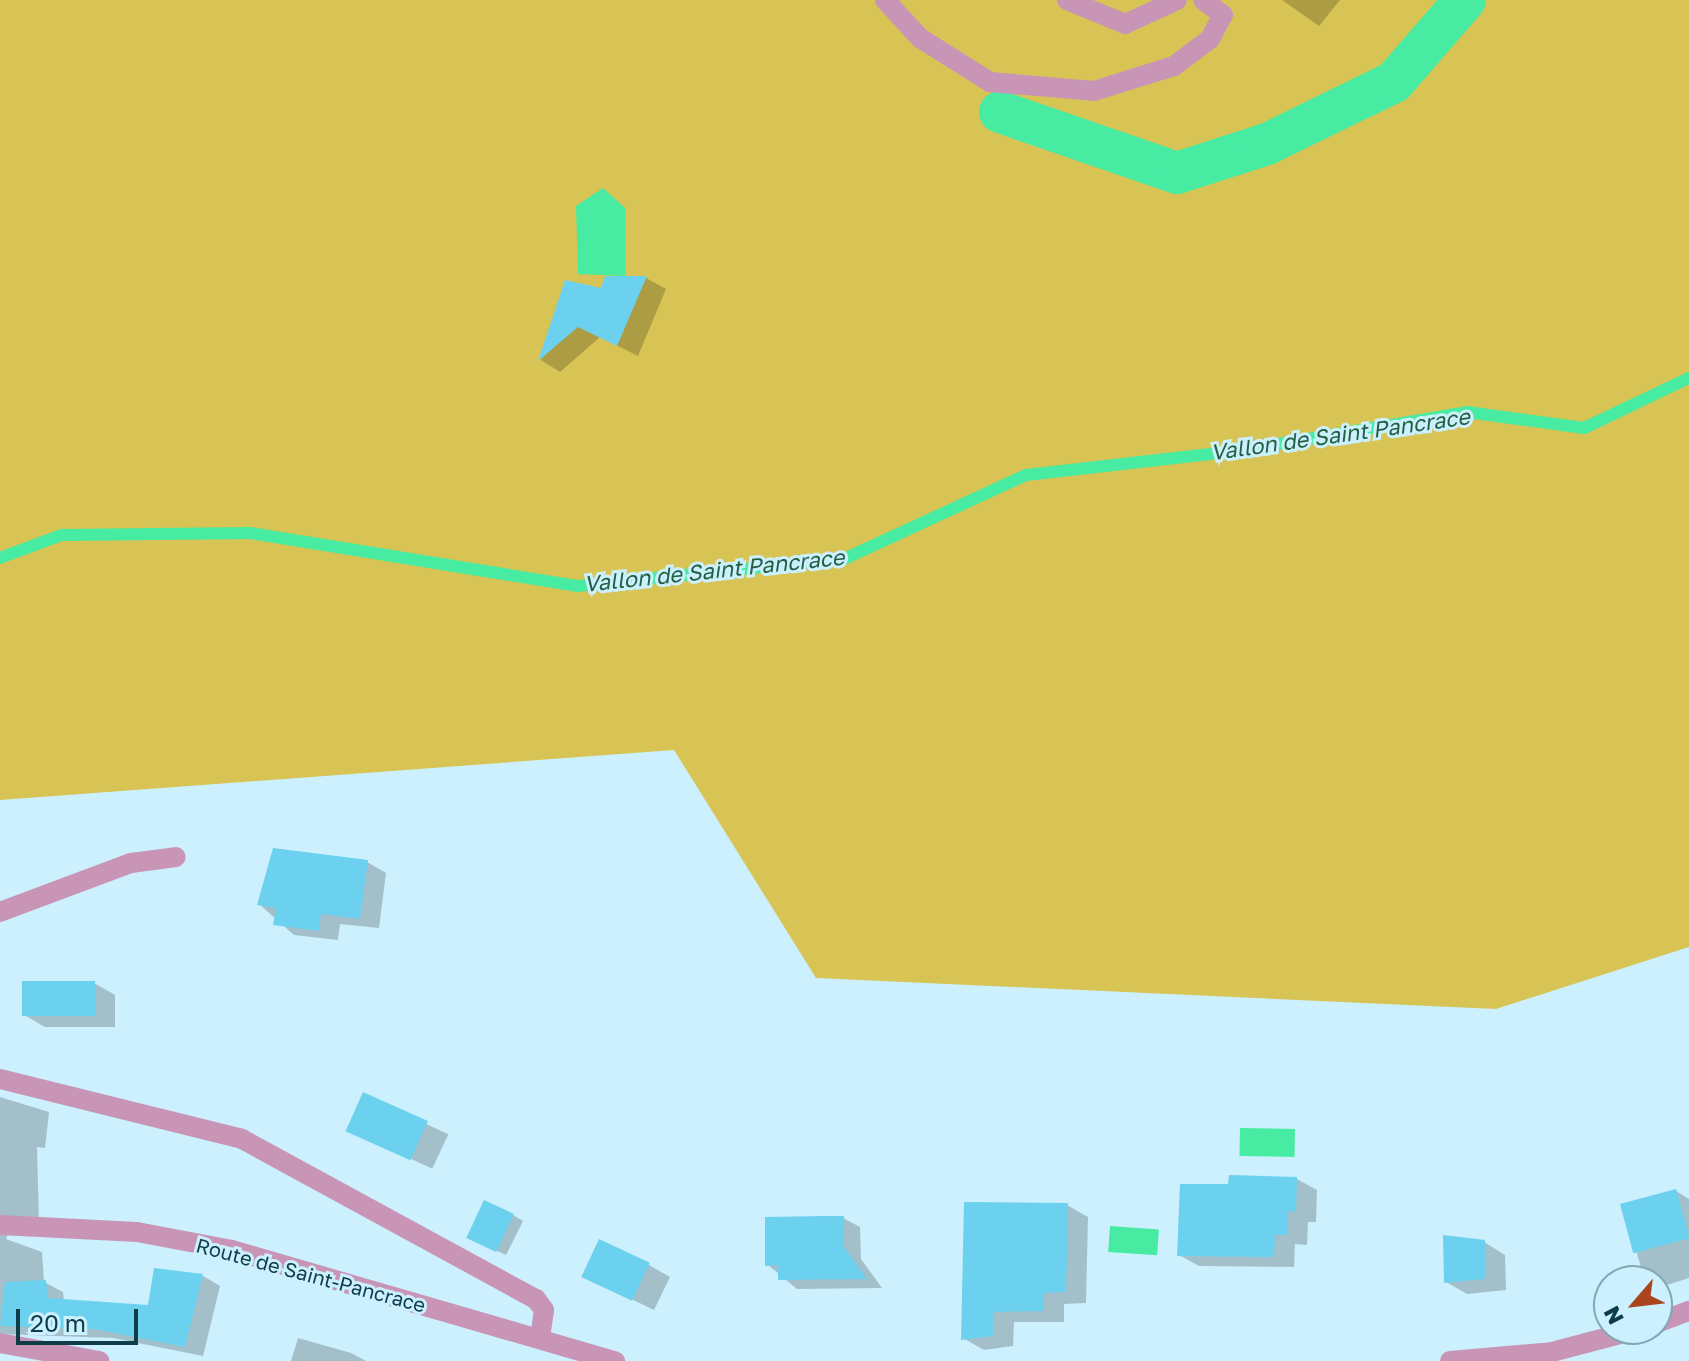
<!DOCTYPE html>
<style>
body{margin:0}
#map{position:relative;width:1689px;height:1361px;overflow:hidden;background:#ccf0fd;font-family:"Golos Text",sans-serif}
div>[style]{position:absolute}
.green>*{inset:0;background:#d7c455}
.water>*{inset:0;background:#47eba2;transform-origin:0 0}
.shadow>*{inset:0;background:#0003;transform-origin:0 0}
.stream>*{height:12px;margin:-6px;padding:0 6px;transform-origin:6px;border-radius:6px;background:#47eba2}
.canal>*{height:42px;margin:-21px;padding:0 21px;transform-origin:21px;border-radius:21px;background:#47eba2}
.building>*{inset:0;background:#6bd1ef;transform-origin:0 0}
.minor>*{height:20px;margin:-10px;padding:0 10px;transform-origin:10px;border-radius:10px;background:#c995b7}
span{translate:-50% -50%;white-space:nowrap;text-align:center;line-height:1.15;-webkit-text-stroke:6px #ccf0fd;paint-order:stroke}
.street-label{font-size:20px;color:#0f3c49}
.water-label{font-size:22px;color:#226042;font-style:italic}
.north{position:absolute;left:1593px;top:1265px;width:80px;height:80px;box-sizing:border-box;background:#ccf0fd;border:2px solid #80a8b5;border-radius:50%;rotate:242deg;font-size:22px;font-weight:700;line-height:32px;text-align:center;color:#0f3c49}
.north::after{content:'';display:block;margin:auto;width:28px;height:36px;background:#aa441d;clip-path:polygon(50% 0,100% 100%,50% 72%,0 100%)}
.scale{position:absolute;left:16px;top:1309px;width:122px;height:36px;box-sizing:border-box;border:4px solid #0f3c49;border-top:0;padding-left:10px;font-size:24px;line-height:28px;white-space:nowrap;color:#0f3c49;-webkit-text-stroke:6px #ccf0fd;paint-order:stroke}
</style>
<div id="map">
<div class="green">
<div style="clip-path:polygon(0 0,1689px 0,1689px 947px,1496px 1009px,816px 978px,674px 750px,0 800px)"></div>
</div>
<div class="water">
<div style="clip-path:polygon(603px 188px,625px 208px,625px 276px,578px 274px,576px 206px)"></div>
<div style="left:1240px;top:1128px;width:55px;height:28px;rotate:1deg"></div>
<div style="left:1110px;top:1226px;width:49px;height:26px;rotate:4deg"></div>
</div>
<div class="shadow">
<div style="clip-path:polygon(1282px 0,1340px 0,1319px 26px)"></div>
<div style="clip-path:polygon(646px 278px,666px 289px,638px 356px,600px 337px,560px 372px,541px 360px,567px 282px,602px 290px)"></div>
<div style="clip-path:polygon(367px 862px,386px 873px,379px 928px,340px 924px,338px 940px,294px 935px,259px 904px)"></div>
<div style="clip-path:polygon(94px 983px,115px 995px,115px 1027px,45px 1027px,24px 1015px)"></div>
<div style="left:364px;top:1095px;width:93px;height:38px;rotate:25deg"></div>
<div style="clip-path:polygon(0 1097px,49px 1112px,45px 1148px,37px 1147px,39px 1222px,13px 1222px,6px 1239px,42px 1252px,44px 1282px,63px 1292px,64px 1301px,149px 1307px,156px 1271px,203px 1276px,220px 1286px,203px 1356px,113px 1338px,0 1334px)"></div>
<div style="clip-path:polygon(1297px 1179px,1317px 1190px,1316px 1222px,1308px 1222px,1307px 1245px,1295px 1244px,1294px 1267px,1199px 1266px,1179px 1255px,1230px 1186px)"></div>
<div style="clip-path:polygon(1676px 1191px,1689px 1199px,1689px 1278px,1664px 1286px,1643px 1274px,1623px 1207px)"></div>
<div style="clip-path:polygon(1067px 1205px,1088px 1217px,1086px 1303px,1064px 1304px,1064px 1322px,1014px 1322px,1013px 1346px,984px 1350px,963px 1338px)"></div>
<div style="clip-path:polygon(513px 1215px,523px 1221px,506px 1255px,479px 1243px)"></div>
<div style="clip-path:polygon(843px 1218px,860px 1227px,861px 1259px,882px 1288px,797px 1289px,767px 1264px)"></div>
<div style="clip-path:polygon(1484px 1242px,1505px 1255px,1506px 1290px,1467px 1294px,1446px 1282px)"></div>
<div style="clip-path:polygon(649px 1265px,670px 1277px,654px 1310px,584px 1276px)"></div>
<div style="clip-path:polygon(298px 1338px,351px 1353px,366px 1361px,291px 1361px)"></div>
</div>
<div class="stream">
<div style="left:0;top:558px;width:66px;rotate:-20.4deg"></div>
<div style="left:62px;top:535px;width:188px;rotate:-0.6deg"></div>
<div style="left:250px;top:533px;width:331px;rotate:9.2deg"></div>
<div style="left:577px;top:586px;width:268px;rotate:-5.8deg"></div>
<div style="left:844px;top:559px;width:200px;rotate:-24.8deg"></div>
<div style="left:1026px;top:475px;width:212px;rotate:-6.5deg"></div>
<div style="left:1237px;top:451px;width:233px;rotate:-9.6deg"></div>
<div style="left:1467px;top:412px;width:118px;rotate:7.8deg"></div>
<div style="left:1584px;top:428px;width:116px;rotate:-25.5deg"></div>
</div>
<div class="canal">
<div style="left:1000px;top:112px;width:187px;rotate:19deg"></div>
<div style="left:1177px;top:173px;width:95px;rotate:-17.9deg"></div>
<div style="left:1267px;top:144px;width:141px;rotate:-26deg"></div>
<div style="left:1394px;top:82px;width:108px;rotate:-49.1deg"></div>
</div>
<div class="building">
<div style="clip-path:polygon(605px 276px,647px 276px,617px 346px,578px 327px,538px 361px,565px 280px,601px 288px)"></div>
<div style="clip-path:polygon(273px 848px,368px 860px,360px 919px,321px 914px,319px 931px,273px 925px,276px 908px,257px 905px)"></div>
<div style="left:22px;top:981px;width:73px;height:35px"></div>
<div style="left:363px;top:1092px;width:71px;height:43px;rotate:24deg"></div>
<div style="clip-path:polygon(1229px 1175px,1297px 1177px,1296px 1212px,1288px 1211px,1287px 1235px,1275px 1234px,1274px 1257px,1177px 1256px,1180px 1184px,1228px 1184px)"></div>
<div style="left:1676px;top:1189px;width:51px;height:58px;rotate:75deg"></div>
<div style="left:484px;top:1200px;width:33px;height:42px;rotate:25deg"></div>
<div style="clip-path:polygon(964px 1202px,1068px 1203px,1067px 1252px,1066px 1292px,1044px 1293px,1044px 1311px,994px 1312px,993px 1336px,961px 1340px)"></div>
<div style="clip-path:polygon(825px 1216px,844px 1216px,844px 1247px,867px 1279px,778px 1280px,778px 1265px,765px 1266px,765px 1217px)"></div>
<div style="clip-path:polygon(1443px 1235px,1485px 1240px,1485px 1279px,1444px 1283px)"></div>
<div style="left:599px;top:1239px;width:56px;height:42px;rotate:25deg"></div>
<div style="clip-path:polygon(154px 1268px,203px 1274px,185px 1347px,94px 1329px,0 1326px,5px 1282px,46px 1280px,48px 1298px,148px 1305px)"></div>
</div>
<div class="minor">
<div style="left:885px;top:0;width:52px;rotate:47.4deg"></div>
<div style="left:920px;top:38px;width:83px;rotate:32.2deg"></div>
<div style="left:990px;top:82px;width:104px;rotate:4.9deg"></div>
<div style="left:1094px;top:91px;width:84px;rotate:-17.4deg"></div>
<div style="left:1174px;top:66px;width:45px;rotate:-36.9deg"></div>
<div style="left:1210px;top:39px;width:27px;rotate:-62deg"></div>
<div style="left:1223px;top:15px;width:25px;rotate:-143deg"></div>
<div style="left:1067px;top:0;width:63px;rotate:22.5deg"></div>
<div style="left:1125px;top:24px;width:57px;rotate:-24.8deg"></div>
<div style="left:0;top:912px;width:140px;rotate:-20.5deg"></div>
<div style="left:131px;top:863px;width:45px;rotate:-7.6deg"></div>
<div style="left:0;top:1079px;width:249px;rotate:13.9deg"></div>
<div style="left:242px;top:1139px;width:335px;rotate:28.6deg"></div>
<div style="left:536px;top:1299px;width:14px;rotate:54deg"></div>
<div style="left:544px;top:1310px;width:28px;rotate:98deg"></div>
<div style="left:0;top:1225px;width:137px;rotate:2.9deg"></div>
<div style="left:137px;top:1232px;width:97px;rotate:10.7deg"></div>
<div style="left:232px;top:1250px;width:399px;rotate:16.2deg"></div>
<div style="left:1657px;top:1323px;width:34px;rotate:-21deg"></div>
<div style="left:0;top:1343px;width:101px;rotate:10.3deg"></div>
<div style="left:1450px;top:1361px;width:102px;rotate:-5deg"></div>
<div style="left:1552px;top:1352px;width:90px;rotate:-14.8deg"></div>
</div>
<div class="street-label">
<span style="left:311px;top:1275px;rotate:15deg">Route de Saint-Pancrace</span>
</div>
<div class="water-label">
<span style="left:1340px;top:434px;rotate:-8deg">Vallon de Saint Pancrace</span>
<span style="left:714px;top:570px;rotate:-6deg">Vallon de Saint Pancrace</span>
</div>
<div class="north">N</div>
<div class="scale">20 m</div>
</div>
